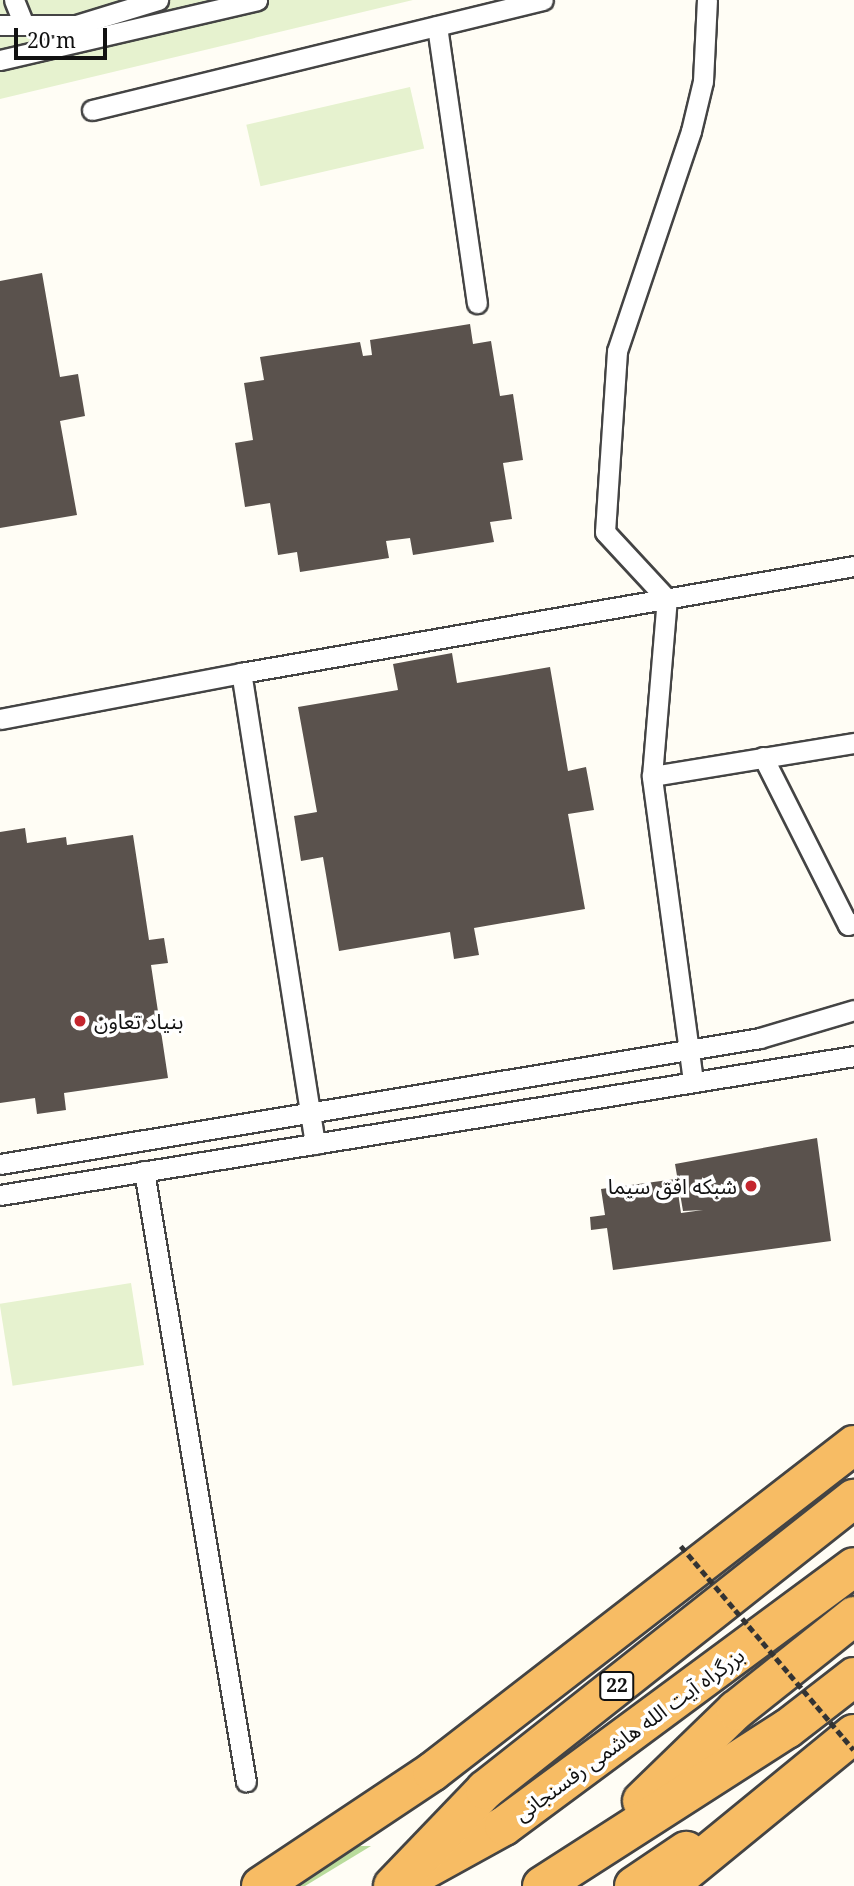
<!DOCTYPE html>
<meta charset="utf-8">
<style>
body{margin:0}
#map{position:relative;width:854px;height:1886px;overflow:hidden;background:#fffdf5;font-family:"Noto Serif","Noto Sans Arabic",serif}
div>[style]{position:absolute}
.forest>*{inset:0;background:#b9dc9c}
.pitch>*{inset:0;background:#e6f2cf;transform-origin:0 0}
.building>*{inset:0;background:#5a524d}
.roads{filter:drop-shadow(2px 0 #444) drop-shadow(-2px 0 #444) drop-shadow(0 2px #444) drop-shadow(0 -2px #444)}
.service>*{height:19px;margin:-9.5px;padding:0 9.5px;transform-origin:9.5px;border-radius:9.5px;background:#fff}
.trunk>*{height:38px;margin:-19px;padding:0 19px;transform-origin:19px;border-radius:19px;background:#f7bc64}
.path-bridge>*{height:4.5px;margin-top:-2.25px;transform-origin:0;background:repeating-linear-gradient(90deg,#333 0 7px,transparent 0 10.5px)}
.dots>*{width:19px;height:19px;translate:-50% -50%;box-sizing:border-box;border:4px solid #fff;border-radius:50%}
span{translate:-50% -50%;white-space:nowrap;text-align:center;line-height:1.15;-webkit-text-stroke:7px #fff;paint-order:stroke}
.shield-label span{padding:2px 5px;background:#fff;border:2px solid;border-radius:5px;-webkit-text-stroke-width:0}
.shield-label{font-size:19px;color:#111;font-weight:700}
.poi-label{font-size:21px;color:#111}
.left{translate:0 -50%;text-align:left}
.right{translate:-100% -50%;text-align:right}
.street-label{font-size:21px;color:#111}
.scale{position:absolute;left:14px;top:28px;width:93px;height:32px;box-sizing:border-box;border:4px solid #111;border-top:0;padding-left:9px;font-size:21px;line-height:24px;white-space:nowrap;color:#111;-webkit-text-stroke:5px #fff;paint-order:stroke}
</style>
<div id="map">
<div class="forest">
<div style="clip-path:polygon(358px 1846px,371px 1846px,305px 1886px,293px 1886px)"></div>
</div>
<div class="pitch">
<div style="clip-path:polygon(0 0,413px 0,0 99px)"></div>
<div style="left:410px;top:87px;width:63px;height:168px;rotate:77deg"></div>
<div style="left:131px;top:1283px;width:83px;height:133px;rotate:81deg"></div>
</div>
<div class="building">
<div style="clip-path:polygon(42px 273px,60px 377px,78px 374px,85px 416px,60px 421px,77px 515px,0 528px,0 281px)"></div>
<div style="clip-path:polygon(470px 324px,473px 344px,491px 341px,500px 396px,513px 394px,523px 460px,503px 463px,512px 519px,490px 522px,494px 542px,413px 555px,410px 538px,386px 541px,389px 558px,300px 572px,297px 552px,278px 555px,270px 503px,245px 507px,235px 443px,253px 440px,244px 383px,264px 380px,260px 357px,360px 342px,363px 356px,372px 355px,370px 340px)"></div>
<div style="clip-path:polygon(452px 653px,457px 683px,550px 667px,568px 771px,586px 767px,594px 810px,568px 814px,585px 909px,474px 928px,479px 955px,454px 959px,450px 932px,339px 951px,323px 857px,301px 861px,294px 816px,317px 812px,298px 707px,398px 690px,393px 664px)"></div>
<div style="clip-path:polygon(25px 828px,27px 843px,66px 837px,67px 845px,133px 835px,149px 940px,164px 938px,168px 963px,151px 965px,168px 1078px,64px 1093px,66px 1110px,37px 1114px,35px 1098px,0 1103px,0 832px)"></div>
<div style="clip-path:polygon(817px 1138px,831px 1241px,613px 1270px,607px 1228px,591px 1230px,590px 1217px,605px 1215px,601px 1189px,676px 1179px,681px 1213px,703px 1210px,683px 1211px,675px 1164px)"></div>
</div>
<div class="roads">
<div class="service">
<div style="left:14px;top:0;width:27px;rotate:68deg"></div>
<div style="left:0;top:25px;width:76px"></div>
<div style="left:76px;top:25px;width:86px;rotate:-17deg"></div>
<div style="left:437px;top:26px;width:280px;rotate:81.8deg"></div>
<div style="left:0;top:60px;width:264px;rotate:-13.1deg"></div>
<div style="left:92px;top:110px;width:464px;rotate:-13.7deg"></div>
<div style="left:0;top:719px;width:245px;rotate:-10.8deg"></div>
<div style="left:763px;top:757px;width:188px;rotate:63.2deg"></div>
<div style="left:848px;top:925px;width:6px;rotate:-18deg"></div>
<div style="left:652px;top:776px;width:205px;rotate:-9.3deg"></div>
<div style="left:693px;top:1081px;width:308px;rotate:-97.7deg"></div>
<div style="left:652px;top:776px;width:178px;rotate:-85.2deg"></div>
<div style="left:667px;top:599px;width:91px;rotate:-132.8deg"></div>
<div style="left:605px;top:532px;width:181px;rotate:-86.2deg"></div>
<div style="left:617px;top:351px;width:232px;rotate:-71.4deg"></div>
<div style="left:691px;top:131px;width:51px;rotate:-76.5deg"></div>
<div style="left:703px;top:81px;width:81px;rotate:-87.2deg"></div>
<div style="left:315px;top:1144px;width:477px;rotate:-98.9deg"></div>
<div style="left:241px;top:673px;width:622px;rotate:-9.9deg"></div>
<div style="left:0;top:1164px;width:770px;rotate:-9.41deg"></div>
<div style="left:760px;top:1038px;width:98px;rotate:-16.6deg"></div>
<div style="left:144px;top:1171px;width:619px;rotate:80.52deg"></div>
<div style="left:0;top:1195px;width:865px;rotate:-9.24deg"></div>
</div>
<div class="trunk">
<div style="left:642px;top:1801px;width:131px;rotate:-44.1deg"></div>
<div style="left:736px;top:1710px;width:151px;rotate:-38.5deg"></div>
<div style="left:424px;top:1870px;width:91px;rotate:-28.8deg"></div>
<div style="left:504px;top:1826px;width:435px;rotate:-36.5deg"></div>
<div style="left:261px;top:1886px;width:206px;rotate:-33.7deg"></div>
<div style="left:432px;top:1772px;width:534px;rotate:-37.77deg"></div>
<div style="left:393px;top:1886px;width:133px;rotate:-46.2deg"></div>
<div style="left:485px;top:1790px;width:470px;rotate:-38.3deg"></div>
<div style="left:542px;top:1886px;width:291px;rotate:-32.7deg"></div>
<div style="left:787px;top:1729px;width:85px;rotate:-37.8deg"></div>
<div style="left:634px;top:1886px;width:63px;rotate:-33.9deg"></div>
<div style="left:668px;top:1886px;width:240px;rotate:-39.3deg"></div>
</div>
</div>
<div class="path-bridge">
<div style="left:681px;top:1546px;width:267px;rotate:49.7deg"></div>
</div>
<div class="dots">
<div style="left:80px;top:1021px;background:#c4262e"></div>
<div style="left:751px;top:1186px;background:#c4262e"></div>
</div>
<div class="shield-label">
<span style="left:617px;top:1686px">22</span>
</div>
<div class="poi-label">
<span class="left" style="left:94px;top:1021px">بنیاد تعاون</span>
<span class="right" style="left:737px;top:1186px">شبکه افق سیما</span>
</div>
<div class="street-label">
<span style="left:629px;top:1734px;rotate:-36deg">بزرگراه آیت الله هاشمی رفسنجانی</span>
</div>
<div class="scale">20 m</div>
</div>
